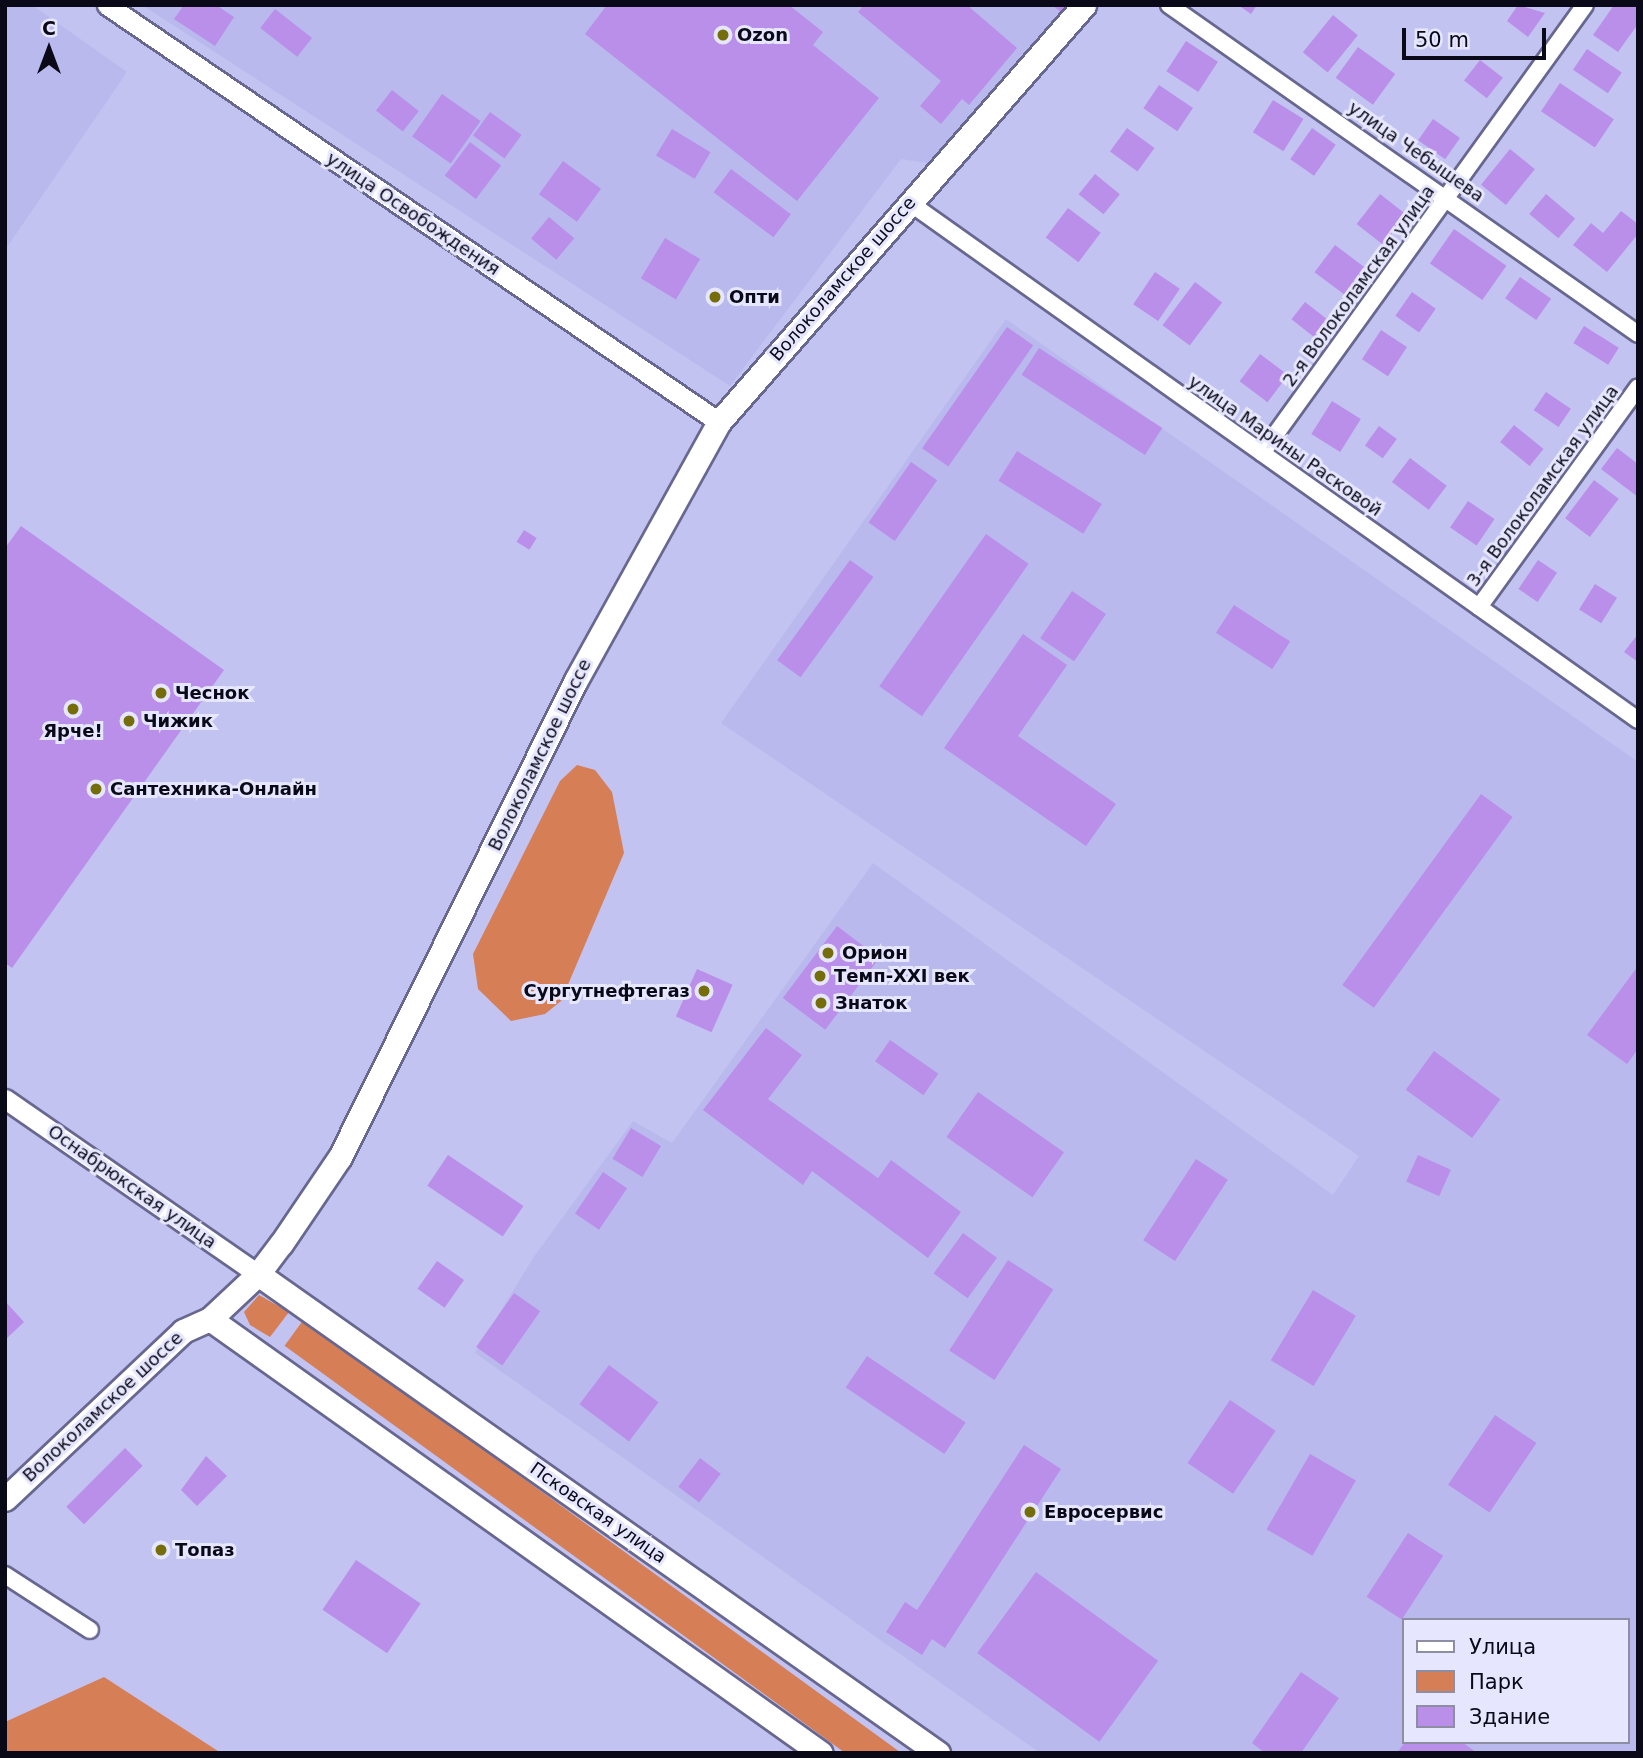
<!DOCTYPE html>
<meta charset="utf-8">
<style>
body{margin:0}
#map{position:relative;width:1643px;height:1758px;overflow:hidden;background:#c3c3f1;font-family:"DejaVu Sans",sans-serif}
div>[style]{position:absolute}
.built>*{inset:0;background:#b9b9ee}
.green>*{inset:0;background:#d67e55;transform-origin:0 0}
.building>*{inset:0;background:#ba8fea;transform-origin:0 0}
.roads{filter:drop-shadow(2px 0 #686790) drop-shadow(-2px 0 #686790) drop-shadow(0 2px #686790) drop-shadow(0 -2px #686790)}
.minor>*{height:16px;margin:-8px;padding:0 8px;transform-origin:8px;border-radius:8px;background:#fff}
.tertiary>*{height:19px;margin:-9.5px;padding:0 9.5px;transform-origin:9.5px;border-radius:9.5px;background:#fff}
.secondary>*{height:23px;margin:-11.5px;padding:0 11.5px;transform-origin:11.5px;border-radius:11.5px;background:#fff}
.dots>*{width:19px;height:19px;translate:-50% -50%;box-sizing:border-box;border:4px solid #e6e7fe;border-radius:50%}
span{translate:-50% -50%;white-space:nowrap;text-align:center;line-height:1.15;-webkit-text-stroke:6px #e6e7fe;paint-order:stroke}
.poi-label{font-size:18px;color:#0a0918;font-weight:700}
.left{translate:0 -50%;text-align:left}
.right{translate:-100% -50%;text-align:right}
.street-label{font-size:18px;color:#0a0918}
.frame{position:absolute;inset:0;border:7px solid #0a0918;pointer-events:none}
.legend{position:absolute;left:1402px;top:1618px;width:228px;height:126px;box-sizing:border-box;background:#e6e7fe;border:2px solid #8e8ea2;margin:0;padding:9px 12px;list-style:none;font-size:21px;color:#0a0918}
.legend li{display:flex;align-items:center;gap:14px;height:35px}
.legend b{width:35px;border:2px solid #8e8ea2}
.north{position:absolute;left:14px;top:14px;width:70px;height:70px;-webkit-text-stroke:5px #e6e7fe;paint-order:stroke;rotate:0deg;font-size:19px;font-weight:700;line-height:28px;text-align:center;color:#0a0918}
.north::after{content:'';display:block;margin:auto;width:24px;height:32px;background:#0a0918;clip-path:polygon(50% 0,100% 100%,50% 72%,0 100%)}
.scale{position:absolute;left:1402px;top:28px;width:144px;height:32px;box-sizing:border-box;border:4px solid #0a0918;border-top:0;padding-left:9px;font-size:21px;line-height:24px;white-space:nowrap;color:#0a0918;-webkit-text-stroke:5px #e6e7fe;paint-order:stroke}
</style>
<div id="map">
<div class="built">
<div style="clip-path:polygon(5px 5px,32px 5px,127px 72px,5px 250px)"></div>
<div style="clip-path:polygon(142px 5px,1070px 5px,934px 164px,901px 159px,730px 386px)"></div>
<div style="clip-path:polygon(evenodd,1006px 319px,1638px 762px,1638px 1753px,1040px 1753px,475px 1353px,533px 1258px,633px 1121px,672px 1143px,873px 863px,1333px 1195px,1359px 1156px,721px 723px,1006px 319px,1403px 1620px,1627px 1620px,1627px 1742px,1403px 1742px,1403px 1620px)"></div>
</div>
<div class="green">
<div style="clip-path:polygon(577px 765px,595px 770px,612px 792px,624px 853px,561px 1001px,545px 1014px,511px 1021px,478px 989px,473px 954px,560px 781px)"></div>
<div style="clip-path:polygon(259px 1295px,289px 1312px,270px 1337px,250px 1325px,244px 1312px)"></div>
<div style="left:304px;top:1319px;width:747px;height:33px;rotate:36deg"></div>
<div style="clip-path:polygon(104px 1677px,221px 1753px,5px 1753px,5px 1722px)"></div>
</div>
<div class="building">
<div style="clip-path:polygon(184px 5px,216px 5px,234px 17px,215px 46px,174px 19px)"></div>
<div style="clip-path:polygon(607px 5px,789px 5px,823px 32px,813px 45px,879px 98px,797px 201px,585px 34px)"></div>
<div style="clip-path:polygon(864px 5px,967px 5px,1017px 48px,969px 105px,962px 99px,941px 124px,920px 106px,941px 81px,858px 12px)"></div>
<div style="clip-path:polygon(1052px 5px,1068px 5px,1062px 13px)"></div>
<div style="clip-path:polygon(1238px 5px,1257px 5px,1251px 14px)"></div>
<div style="clip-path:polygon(1518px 5px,1545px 13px,1528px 37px,1507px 21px)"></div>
<div style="clip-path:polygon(1614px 5px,1638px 5px,1638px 24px,1618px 52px,1593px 35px)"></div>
<div style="left:275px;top:9px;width:47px;height:24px;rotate:38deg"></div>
<div style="left:1333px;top:15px;width:32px;height:48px;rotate:39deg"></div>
<div style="left:1186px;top:41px;width:38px;height:36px;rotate:33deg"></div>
<div style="left:1358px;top:47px;width:46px;height:38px;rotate:36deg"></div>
<div style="left:1587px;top:49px;width:42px;height:25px;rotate:34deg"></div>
<div style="left:1480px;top:60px;width:29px;height:26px;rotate:38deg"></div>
<div style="left:1560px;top:83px;width:65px;height:34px;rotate:34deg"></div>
<div style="left:1159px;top:85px;width:41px;height:28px;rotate:34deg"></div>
<div style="left:392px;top:90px;width:34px;height:26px;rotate:38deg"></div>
<div style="left:442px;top:94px;width:47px;height:52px;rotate:35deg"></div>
<div style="left:1273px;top:100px;width:36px;height:38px;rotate:32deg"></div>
<div style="left:490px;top:112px;width:39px;height:29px;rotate:36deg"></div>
<div style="left:1433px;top:119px;width:33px;height:26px;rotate:35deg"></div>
<div style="left:1127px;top:128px;width:34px;height:29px;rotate:36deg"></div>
<div style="left:1312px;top:128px;width:29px;height:38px;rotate:35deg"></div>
<div style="left:672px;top:129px;width:45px;height:31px;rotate:31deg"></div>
<div style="left:470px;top:142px;width:39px;height:42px;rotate:37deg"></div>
<div style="left:1510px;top:149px;width:32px;height:46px;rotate:39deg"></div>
<div style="left:563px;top:161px;width:47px;height:41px;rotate:36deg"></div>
<div style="left:731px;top:169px;width:75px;height:29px;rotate:37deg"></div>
<div style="left:1095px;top:174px;width:32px;height:26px;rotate:39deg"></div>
<div style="left:1380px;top:194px;width:34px;height:38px;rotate:38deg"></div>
<div style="left:1546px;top:194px;width:38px;height:26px;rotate:40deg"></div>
<div style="left:1068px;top:208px;width:41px;height:37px;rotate:37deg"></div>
<div style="clip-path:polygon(1621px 211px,1638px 224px,1638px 234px,1607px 272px,1573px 245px,1591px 223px,1603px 233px)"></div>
<div style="left:549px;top:217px;width:33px;height:28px;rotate:40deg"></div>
<div style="left:1454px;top:229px;width:64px;height:42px;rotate:35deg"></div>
<div style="left:665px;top:238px;width:41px;height:47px;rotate:31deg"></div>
<div style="left:1335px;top:245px;width:39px;height:34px;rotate:37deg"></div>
<div style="left:1155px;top:272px;width:30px;height:39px;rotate:34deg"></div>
<div style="left:1520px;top:277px;width:38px;height:26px;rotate:35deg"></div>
<div style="left:1195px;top:282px;width:34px;height:54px;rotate:37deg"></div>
<div style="left:1412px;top:292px;width:29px;height:29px;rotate:35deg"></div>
<div style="left:1305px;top:302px;width:29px;height:22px;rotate:38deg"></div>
<div style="left:1584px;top:326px;width:41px;height:20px;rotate:32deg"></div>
<div style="left:1007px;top:327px;width:32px;height:148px;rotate:35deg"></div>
<div style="left:1381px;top:330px;width:31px;height:35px;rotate:33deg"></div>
<div style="left:1039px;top:348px;width:147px;height:32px;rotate:33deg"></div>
<div style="left:1260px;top:354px;width:35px;height:34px;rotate:37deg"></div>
<div style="left:1546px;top:392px;width:30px;height:22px;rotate:34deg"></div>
<div style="left:1332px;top:401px;width:34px;height:39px;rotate:32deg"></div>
<div style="left:1514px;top:425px;width:38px;height:22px;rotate:39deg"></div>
<div style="left:1379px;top:426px;width:22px;height:24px;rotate:36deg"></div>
<div style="clip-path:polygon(1617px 448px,1638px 464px,1638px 497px,1601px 469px)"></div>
<div style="left:1017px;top:451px;width:100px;height:35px;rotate:32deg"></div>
<div style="left:1410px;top:458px;width:46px;height:30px;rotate:37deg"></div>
<div style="left:911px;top:462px;width:32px;height:74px;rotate:35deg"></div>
<div style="left:1594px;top:480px;width:31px;height:48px;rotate:37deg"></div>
<div style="left:1468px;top:501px;width:32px;height:32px;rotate:34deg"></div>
<div style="clip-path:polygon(21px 526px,224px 670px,12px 968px,5px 963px,5px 548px)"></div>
<div style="left:524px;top:530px;width:15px;height:14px;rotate:32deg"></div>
<div style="left:986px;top:534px;width:52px;height:186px;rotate:35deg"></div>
<div style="left:850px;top:560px;width:29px;height:124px;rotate:36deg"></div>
<div style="left:1538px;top:560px;width:23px;height:35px;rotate:34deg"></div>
<div style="left:1595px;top:584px;width:26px;height:30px;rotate:32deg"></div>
<div style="left:1072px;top:591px;width:41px;height:57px;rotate:34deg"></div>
<div style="left:1234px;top:605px;width:67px;height:33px;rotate:33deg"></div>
<div style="clip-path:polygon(1023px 634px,1067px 665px,1018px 736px,1116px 804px,1086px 846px,944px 748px)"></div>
<div style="clip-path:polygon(1638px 634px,1638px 662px,1624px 652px)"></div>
<div style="left:1481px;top:794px;width:39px;height:236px;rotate:36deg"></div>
<div style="left:837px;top:926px;width:53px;height:90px;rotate:37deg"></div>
<div style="clip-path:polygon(1638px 966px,1638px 1049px,1627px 1064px,1587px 1035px)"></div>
<div style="left:697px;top:969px;width:39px;height:52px;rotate:24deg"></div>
<div style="clip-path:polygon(766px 1028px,802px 1055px,768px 1099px,878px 1178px,891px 1160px,961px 1212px,928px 1258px,812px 1171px,803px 1185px,703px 1110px)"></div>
<div style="left:890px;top:1040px;width:59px;height:26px;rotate:35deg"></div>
<div style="left:1434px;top:1051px;width:82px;height:48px;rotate:36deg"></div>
<div style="left:978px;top:1092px;width:105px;height:55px;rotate:35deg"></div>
<div style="left:631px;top:1128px;width:35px;height:36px;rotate:31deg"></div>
<div style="left:448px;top:1155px;width:91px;height:37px;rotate:34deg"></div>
<div style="left:1418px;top:1155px;width:36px;height:29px;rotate:24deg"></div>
<div style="left:1196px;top:1159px;width:38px;height:97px;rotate:33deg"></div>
<div style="left:603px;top:1172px;width:29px;height:50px;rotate:34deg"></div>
<div style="left:963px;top:1233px;width:42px;height:50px;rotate:36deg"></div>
<div style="left:1008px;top:1260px;width:54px;height:108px;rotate:33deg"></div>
<div style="left:437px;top:1261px;width:33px;height:34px;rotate:35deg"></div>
<div style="left:1313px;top:1290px;width:50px;height:82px;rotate:31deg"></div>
<div style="left:514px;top:1293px;width:32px;height:66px;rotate:35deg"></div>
<div style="clip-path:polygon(5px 1301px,24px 1322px,5px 1340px)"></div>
<div style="left:867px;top:1356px;width:119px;height:38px;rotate:34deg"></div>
<div style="left:609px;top:1365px;width:62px;height:49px;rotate:37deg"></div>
<div style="left:1230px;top:1400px;width:55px;height:76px;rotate:34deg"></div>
<div style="left:1495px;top:1415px;width:50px;height:84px;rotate:34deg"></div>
<div style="clip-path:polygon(1024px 1445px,1061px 1469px,945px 1648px,932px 1639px,922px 1655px,886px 1632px,905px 1602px,917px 1610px)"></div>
<div style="left:125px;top:1448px;width:25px;height:83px;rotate:45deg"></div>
<div style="left:1310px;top:1454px;width:53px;height:87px;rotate:30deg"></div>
<div style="clip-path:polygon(206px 1456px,227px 1476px,197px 1506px,181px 1490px)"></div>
<div style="left:700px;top:1458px;width:26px;height:36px;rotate:37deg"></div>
<div style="left:1408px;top:1533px;width:42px;height:76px;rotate:33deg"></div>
<div style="left:356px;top:1560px;width:78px;height:60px;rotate:34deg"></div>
<div style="left:1036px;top:1572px;width:151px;height:100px;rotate:36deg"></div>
<div style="clip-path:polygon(1301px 1672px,1339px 1698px,1301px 1753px,1265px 1753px,1252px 1743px)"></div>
<div style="clip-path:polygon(1405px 1742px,1462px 1742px,1477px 1753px,1397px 1753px)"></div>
</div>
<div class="roads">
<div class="minor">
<div style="left:1169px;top:5px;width:573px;rotate:35.05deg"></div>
<div style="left:910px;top:203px;width:893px;rotate:35.38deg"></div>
<div style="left:1262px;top:453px;width:552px;rotate:-54.21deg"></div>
<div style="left:1479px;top:607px;width:271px;rotate:-54.1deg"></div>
<div style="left:5px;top:1575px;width:101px;rotate:32.9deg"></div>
</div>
<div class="tertiary">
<div style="left:107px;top:5px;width:741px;rotate:34.27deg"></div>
<div style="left:5px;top:1099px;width:308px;rotate:34.7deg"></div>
</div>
<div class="secondary">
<div style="left:258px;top:1274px;width:832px;rotate:35.16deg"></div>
<div style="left:210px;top:1319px;width:749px;rotate:35.39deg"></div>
<div style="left:5px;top:1499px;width:245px;rotate:-43.3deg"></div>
<div style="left:183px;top:1331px;width:30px;rotate:-24deg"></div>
<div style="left:210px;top:1319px;width:66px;rotate:-43.2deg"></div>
<div style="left:258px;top:1274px;width:38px;rotate:-53deg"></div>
<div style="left:281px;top:1244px;width:105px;rotate:-55.9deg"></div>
<div style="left:340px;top:1157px;width:532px;rotate:-63.68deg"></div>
<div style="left:576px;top:680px;width:295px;rotate:-61deg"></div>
<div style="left:719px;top:422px;width:554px;rotate:-48.8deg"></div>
</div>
</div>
<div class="dots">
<div style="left:723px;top:35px;background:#746d0a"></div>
<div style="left:715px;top:297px;background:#746d0a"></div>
<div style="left:161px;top:693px;background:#746d0a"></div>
<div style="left:73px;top:709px;background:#746d0a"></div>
<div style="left:129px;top:721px;background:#746d0a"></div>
<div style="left:96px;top:789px;background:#746d0a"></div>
<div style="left:828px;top:953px;background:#746d0a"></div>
<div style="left:820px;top:976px;background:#746d0a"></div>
<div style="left:704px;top:991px;background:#746d0a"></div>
<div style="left:821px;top:1003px;background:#746d0a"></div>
<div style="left:1030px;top:1512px;background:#746d0a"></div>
<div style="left:161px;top:1550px;background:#746d0a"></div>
</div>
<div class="poi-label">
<span class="left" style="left:737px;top:35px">Ozon</span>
<span class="left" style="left:729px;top:297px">Опти</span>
<span class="left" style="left:175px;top:693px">Чеснок</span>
<span class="left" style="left:143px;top:721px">Чижик</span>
<span style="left:73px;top:731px">Ярче!</span>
<span class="left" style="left:110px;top:789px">Сантехника-Онлайн</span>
<span class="left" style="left:842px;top:953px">Орион</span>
<span class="left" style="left:834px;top:976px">Темп-XXI век</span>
<span class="right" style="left:690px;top:991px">Сургутнефтегаз</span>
<span class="left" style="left:835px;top:1003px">Знаток</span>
<span class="left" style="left:1044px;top:1512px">Евросервис</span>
<span class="left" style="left:175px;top:1550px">Топаз</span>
</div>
<div class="street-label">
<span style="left:1416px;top:152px;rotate:35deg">улица Чебышева</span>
<span style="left:413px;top:214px;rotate:34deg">улица Освобождения</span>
<span style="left:843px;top:279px;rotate:-49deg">Волоколамское шоссе</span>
<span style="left:1359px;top:286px;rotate:-54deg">2-я Волоколамская улица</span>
<span style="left:1285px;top:446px;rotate:35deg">улица Марины Расковой</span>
<span style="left:1543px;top:486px;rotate:-54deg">3-я Волоколамская улица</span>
<span style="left:540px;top:755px;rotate:-64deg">Волоколамское шоссе</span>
<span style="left:132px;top:1187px;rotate:35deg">Оснабрюкская улица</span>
<span style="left:103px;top:1407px;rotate:-43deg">Волоколамское шоссе</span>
<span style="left:598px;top:1513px;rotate:35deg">Псковская улица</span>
</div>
<div class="frame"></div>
<ul class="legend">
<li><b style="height:9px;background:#fff"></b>Улица</li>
<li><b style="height:19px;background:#d67e55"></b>Парк</li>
<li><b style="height:19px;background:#ba8fea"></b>Здание</li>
</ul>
<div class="north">С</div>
<div class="scale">50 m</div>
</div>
